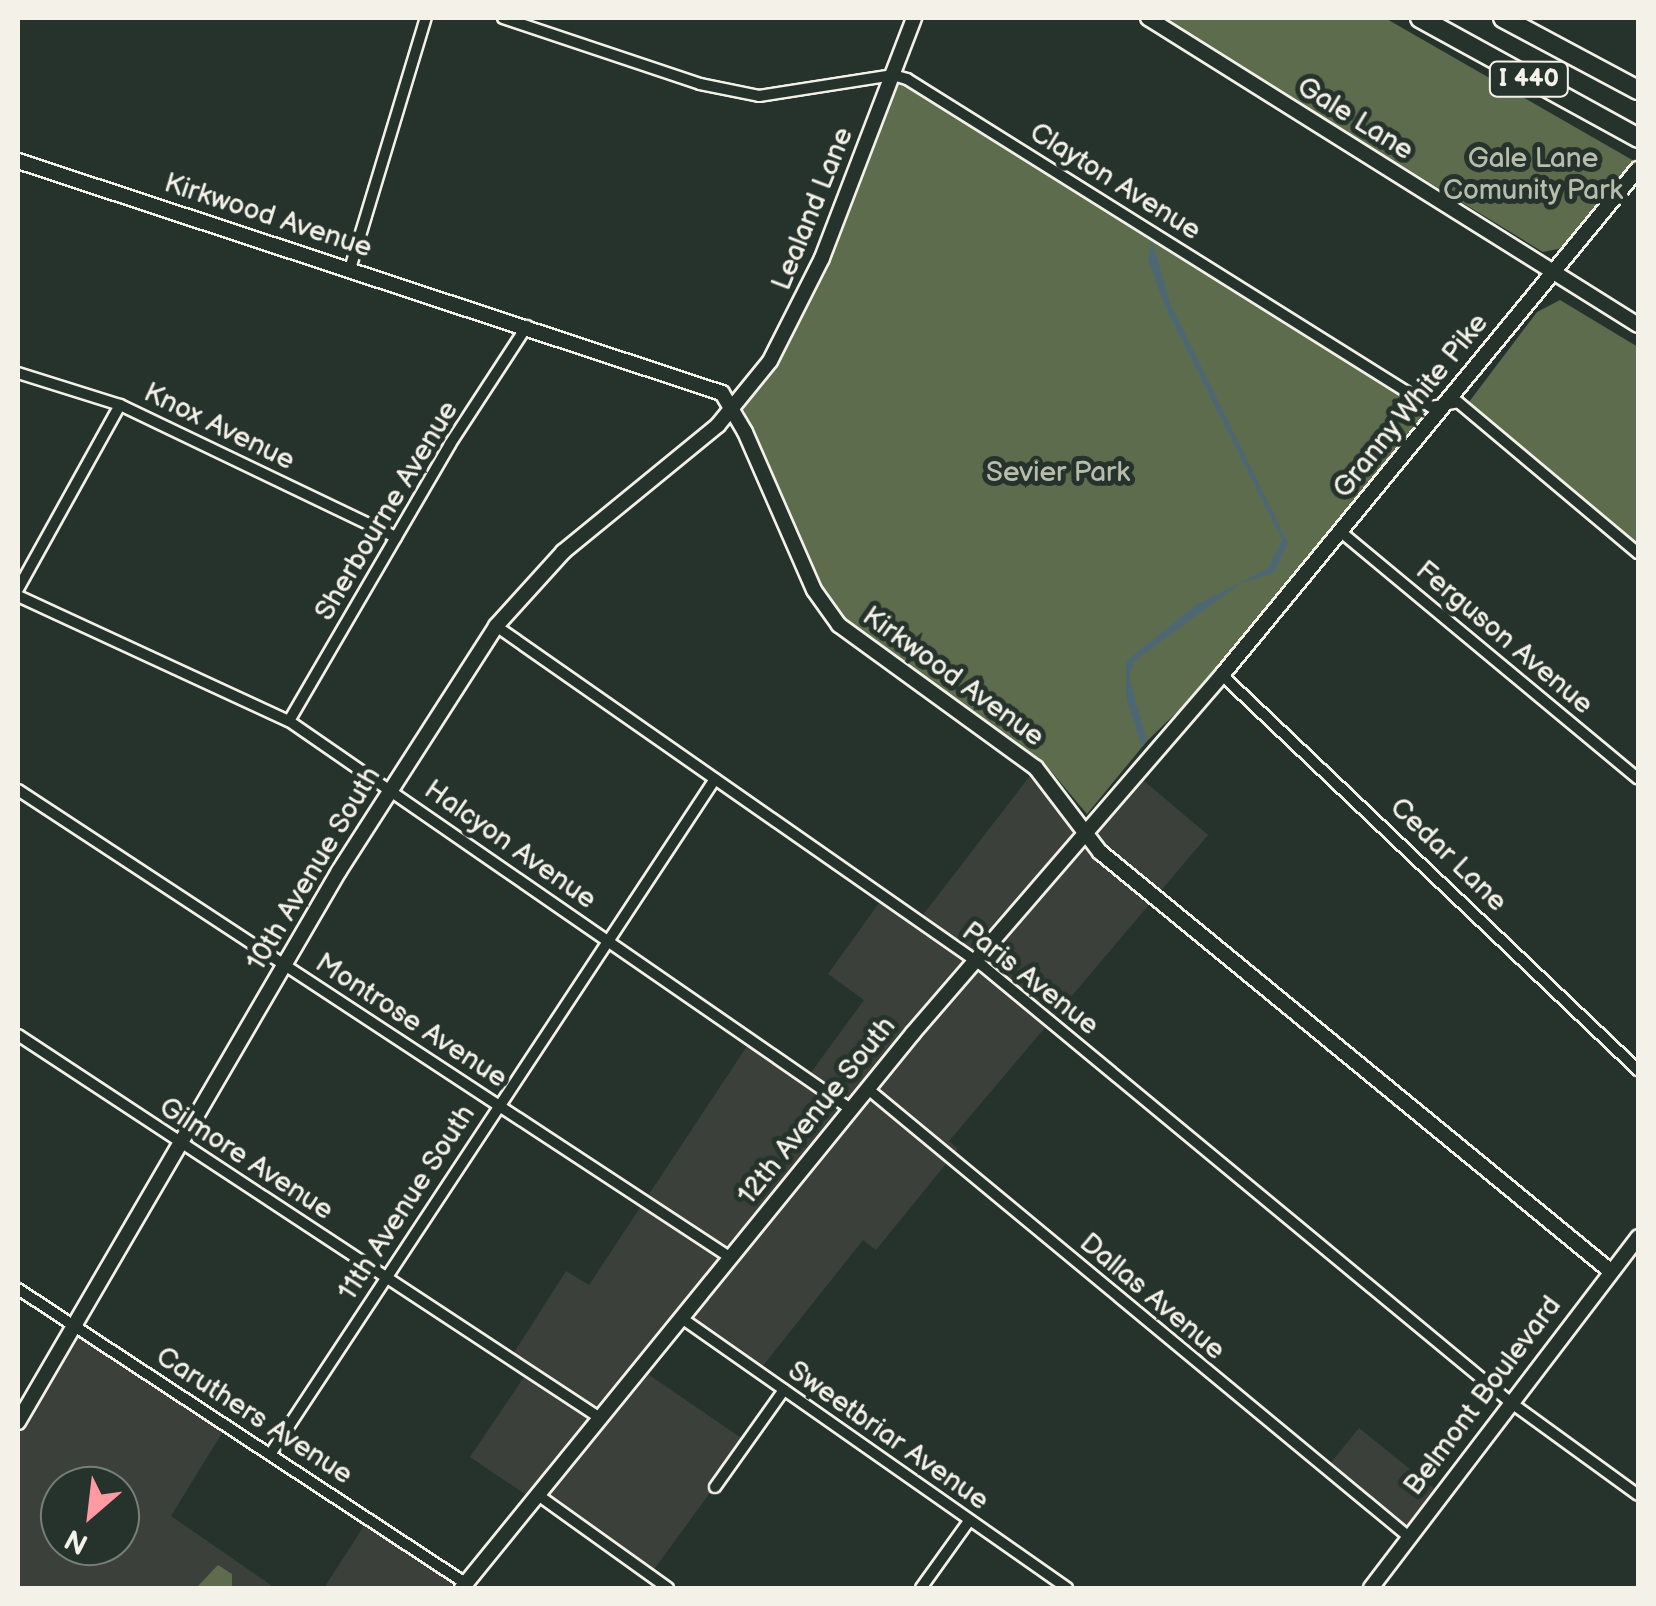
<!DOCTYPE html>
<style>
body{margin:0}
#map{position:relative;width:1656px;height:1606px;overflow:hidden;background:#26332d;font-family:"Balsamiq Sans",sans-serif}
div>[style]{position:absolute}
.built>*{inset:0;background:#3b413a;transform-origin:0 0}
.green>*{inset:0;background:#5e6c4e}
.water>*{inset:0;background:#4d6873}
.roads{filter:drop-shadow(2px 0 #f4f1e8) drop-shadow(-2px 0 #f4f1e8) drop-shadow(0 2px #f4f1e8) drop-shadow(0 -2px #f4f1e8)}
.street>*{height:10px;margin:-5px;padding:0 5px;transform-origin:5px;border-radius:5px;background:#26332d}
.secondary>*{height:14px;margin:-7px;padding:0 7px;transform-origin:7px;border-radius:7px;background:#26332d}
.highway>*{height:18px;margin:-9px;padding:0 9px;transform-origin:9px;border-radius:9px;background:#26332d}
span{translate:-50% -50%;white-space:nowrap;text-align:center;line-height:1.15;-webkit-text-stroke:10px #26332d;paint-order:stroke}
.shield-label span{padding:2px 8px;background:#26332d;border:2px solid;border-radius:8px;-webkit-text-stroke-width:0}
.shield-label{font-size:25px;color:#f4f1e8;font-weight:700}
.street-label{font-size:28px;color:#f4f1e8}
.park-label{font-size:28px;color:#b8bcaa}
.frame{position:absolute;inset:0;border:20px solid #f4f1e8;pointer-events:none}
.north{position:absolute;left:40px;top:1466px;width:100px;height:100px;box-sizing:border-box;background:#26332d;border:2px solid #787f78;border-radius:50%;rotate:208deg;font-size:28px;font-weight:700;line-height:40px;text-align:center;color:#f4f1e8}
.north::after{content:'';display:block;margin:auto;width:35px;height:45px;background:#ff9aa2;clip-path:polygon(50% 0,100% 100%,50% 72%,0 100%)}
</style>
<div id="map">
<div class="built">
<div style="clip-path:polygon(1036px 768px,1083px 831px,1137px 775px,1208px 835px,949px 1141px,958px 1149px,876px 1250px,863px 1240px,758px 1372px,683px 1319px,642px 1370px,747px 1442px,650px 1575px,539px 1496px,534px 1500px,470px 1457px,528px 1371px,510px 1359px,566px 1271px,589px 1285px,751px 1040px,807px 1078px,864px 1000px,828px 974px,884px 896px,919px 920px)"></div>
<div style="clip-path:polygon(evenodd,74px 1327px,227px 1425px,171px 1516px,275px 1588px,18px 1588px,18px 1422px,74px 1327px,60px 1486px,120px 1486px,120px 1546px,60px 1546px,60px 1486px)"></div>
<div style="left:1359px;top:1428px;width:105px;height:53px;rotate:39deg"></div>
<div style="clip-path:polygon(369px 1518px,438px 1563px,473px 1588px,324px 1588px)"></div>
</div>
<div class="green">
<div style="clip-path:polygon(1160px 18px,1385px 18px,1634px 161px,1563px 248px,1543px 252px)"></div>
<div style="clip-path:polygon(896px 76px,1429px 412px,1205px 685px,1147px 741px,1087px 814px,1050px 770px,839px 616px,823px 595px,742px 406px,800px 322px)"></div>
<div style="clip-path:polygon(1560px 300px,1638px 347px,1638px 544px,1469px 402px,1537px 312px)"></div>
<div style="clip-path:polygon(218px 1565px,232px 1574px,232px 1588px,196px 1588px)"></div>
</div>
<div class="water">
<div style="clip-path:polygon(1152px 240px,1170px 303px,1288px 543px,1274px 573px,1241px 583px,1134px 661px,1129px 677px,1147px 741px,1142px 747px,1126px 698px,1126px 661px,1196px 605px,1267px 569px,1282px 540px,1165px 307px,1148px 260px)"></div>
</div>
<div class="roads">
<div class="street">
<div style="left:503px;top:18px;width:208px;rotate:18.5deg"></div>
<div style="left:700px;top:84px;width:60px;rotate:11.5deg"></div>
<div style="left:759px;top:96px;width:136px;rotate:-8.9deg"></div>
<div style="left:893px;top:75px;width:15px;rotate:16deg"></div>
<div style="left:907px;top:79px;width:618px;rotate:32.04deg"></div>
<div style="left:1431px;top:407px;width:27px;rotate:-10deg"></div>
<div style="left:1458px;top:402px;width:235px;rotate:40deg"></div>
<div style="left:350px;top:269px;width:262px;rotate:-73.2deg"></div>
<div style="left:18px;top:373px;width:107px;rotate:17.4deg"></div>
<div style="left:120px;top:405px;width:306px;rotate:25.6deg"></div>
<div style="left:1341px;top:532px;width:386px;rotate:39.7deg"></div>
<div style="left:18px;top:589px;width:210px;rotate:-61deg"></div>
<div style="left:18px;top:596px;width:298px;rotate:24.8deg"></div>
<div style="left:289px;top:721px;width:684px;rotate:34.64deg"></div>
<div style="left:496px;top:626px;width:594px;rotate:34.92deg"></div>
<div style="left:983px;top:966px;width:684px;rotate:39.6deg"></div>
<div style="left:1510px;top:1402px;width:158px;rotate:36deg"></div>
<div style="left:1222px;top:675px;width:574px;rotate:43.52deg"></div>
<div style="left:289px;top:721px;width:320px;rotate:-59.8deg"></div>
<div style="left:450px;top:444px;width:141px;rotate:-56.9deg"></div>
<div style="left:18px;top:790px;width:853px;rotate:33.28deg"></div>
<div style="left:18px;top:1035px;width:697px;rotate:33.35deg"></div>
<div style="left:868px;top:1089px;width:702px;rotate:39.63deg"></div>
<div style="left:18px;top:1289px;width:535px;rotate:33.33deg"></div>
<div style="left:683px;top:1319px;width:469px;rotate:35deg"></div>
<div style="left:271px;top:1453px;width:807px;rotate:-56.62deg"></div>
<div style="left:715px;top:1487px;width:119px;rotate:-54.6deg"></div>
<div style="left:538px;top:1495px;width:160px;rotate:35.6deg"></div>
<div style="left:921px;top:1588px;width:82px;rotate:-54.4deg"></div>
</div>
<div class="secondary">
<div style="left:1148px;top:18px;width:578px;rotate:32.07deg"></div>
<div style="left:18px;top:161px;width:741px;rotate:18.24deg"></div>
<div style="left:722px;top:393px;width:45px;rotate:59.5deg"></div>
<div style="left:745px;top:432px;width:172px;rotate:66.4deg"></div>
<div style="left:814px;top:590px;width:43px;rotate:54.5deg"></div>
<div style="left:839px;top:625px;width:243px;rotate:36deg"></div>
<div style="left:1036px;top:768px;width:106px;rotate:52.7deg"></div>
<div style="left:1100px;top:852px;width:659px;rotate:39.39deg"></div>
<div style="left:18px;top:1422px;width:638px;rotate:-59.78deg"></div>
<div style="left:339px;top:871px;width:291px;rotate:-57.3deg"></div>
<div style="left:496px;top:626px;width:100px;rotate:-47.8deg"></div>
<div style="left:563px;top:552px;width:200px;rotate:-39.3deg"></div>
<div style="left:718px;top:425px;width:82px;rotate:-50.9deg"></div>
<div style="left:770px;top:361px;width:115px;rotate:-63.2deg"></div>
<div style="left:822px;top:258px;width:257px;rotate:-69deg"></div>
<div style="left:462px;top:1588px;width:715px;rotate:-50.9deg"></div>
<div style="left:913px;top:1033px;width:473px;rotate:-49.2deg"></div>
<div style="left:1222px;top:675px;width:655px;rotate:-50.58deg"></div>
<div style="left:1371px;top:1588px;width:441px;rotate:-52.7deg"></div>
</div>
<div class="highway">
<div style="left:1420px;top:18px;width:249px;rotate:28.8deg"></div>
<div style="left:1503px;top:18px;width:153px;rotate:28.1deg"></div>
</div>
</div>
<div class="shield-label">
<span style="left:1529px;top:79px">I 440</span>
</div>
<div class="street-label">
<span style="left:1355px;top:119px;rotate:32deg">Gale Lane</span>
<span style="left:1115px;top:182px;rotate:32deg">Clayton Avenue</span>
<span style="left:813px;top:209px;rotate:-68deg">Lealand Lane</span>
<span style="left:268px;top:216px;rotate:18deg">Kirkwood Avenue</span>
<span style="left:1411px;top:406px;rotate:-51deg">Granny White Pike</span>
<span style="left:219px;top:427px;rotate:26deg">Knox Avenue</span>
<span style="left:387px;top:511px;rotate:-59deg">Sherbourne Avenue</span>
<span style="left:1504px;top:638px;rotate:40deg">Ferguson Avenue</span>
<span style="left:953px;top:677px;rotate:36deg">Kirkwood Avenue</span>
<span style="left:510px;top:845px;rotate:35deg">Halcyon Avenue</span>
<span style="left:1448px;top:855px;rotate:44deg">Cedar Lane</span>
<span style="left:314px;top:869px;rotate:-59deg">10th Avenue South</span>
<span style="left:1030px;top:979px;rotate:38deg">Paris Avenue</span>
<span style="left:411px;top:1021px;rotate:33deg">Montrose Avenue</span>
<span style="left:817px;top:1111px;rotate:-51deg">12th Avenue South</span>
<span style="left:246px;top:1159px;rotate:33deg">Gilmore Avenue</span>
<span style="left:407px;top:1203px;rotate:-57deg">11th Avenue South</span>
<span style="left:1152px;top:1297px;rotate:40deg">Dallas Avenue</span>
<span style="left:1483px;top:1396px;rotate:-53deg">Belmont Boulevard</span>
<span style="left:254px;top:1416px;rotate:33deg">Caruthers Avenue</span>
<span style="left:888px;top:1436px;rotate:35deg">Sweetbriar Avenue</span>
</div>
<div class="park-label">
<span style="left:1533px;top:175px">Gale Lane<br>Comunity Park</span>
<span style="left:1058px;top:473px">Sevier Park</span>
</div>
<div class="frame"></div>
<div class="north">N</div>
</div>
